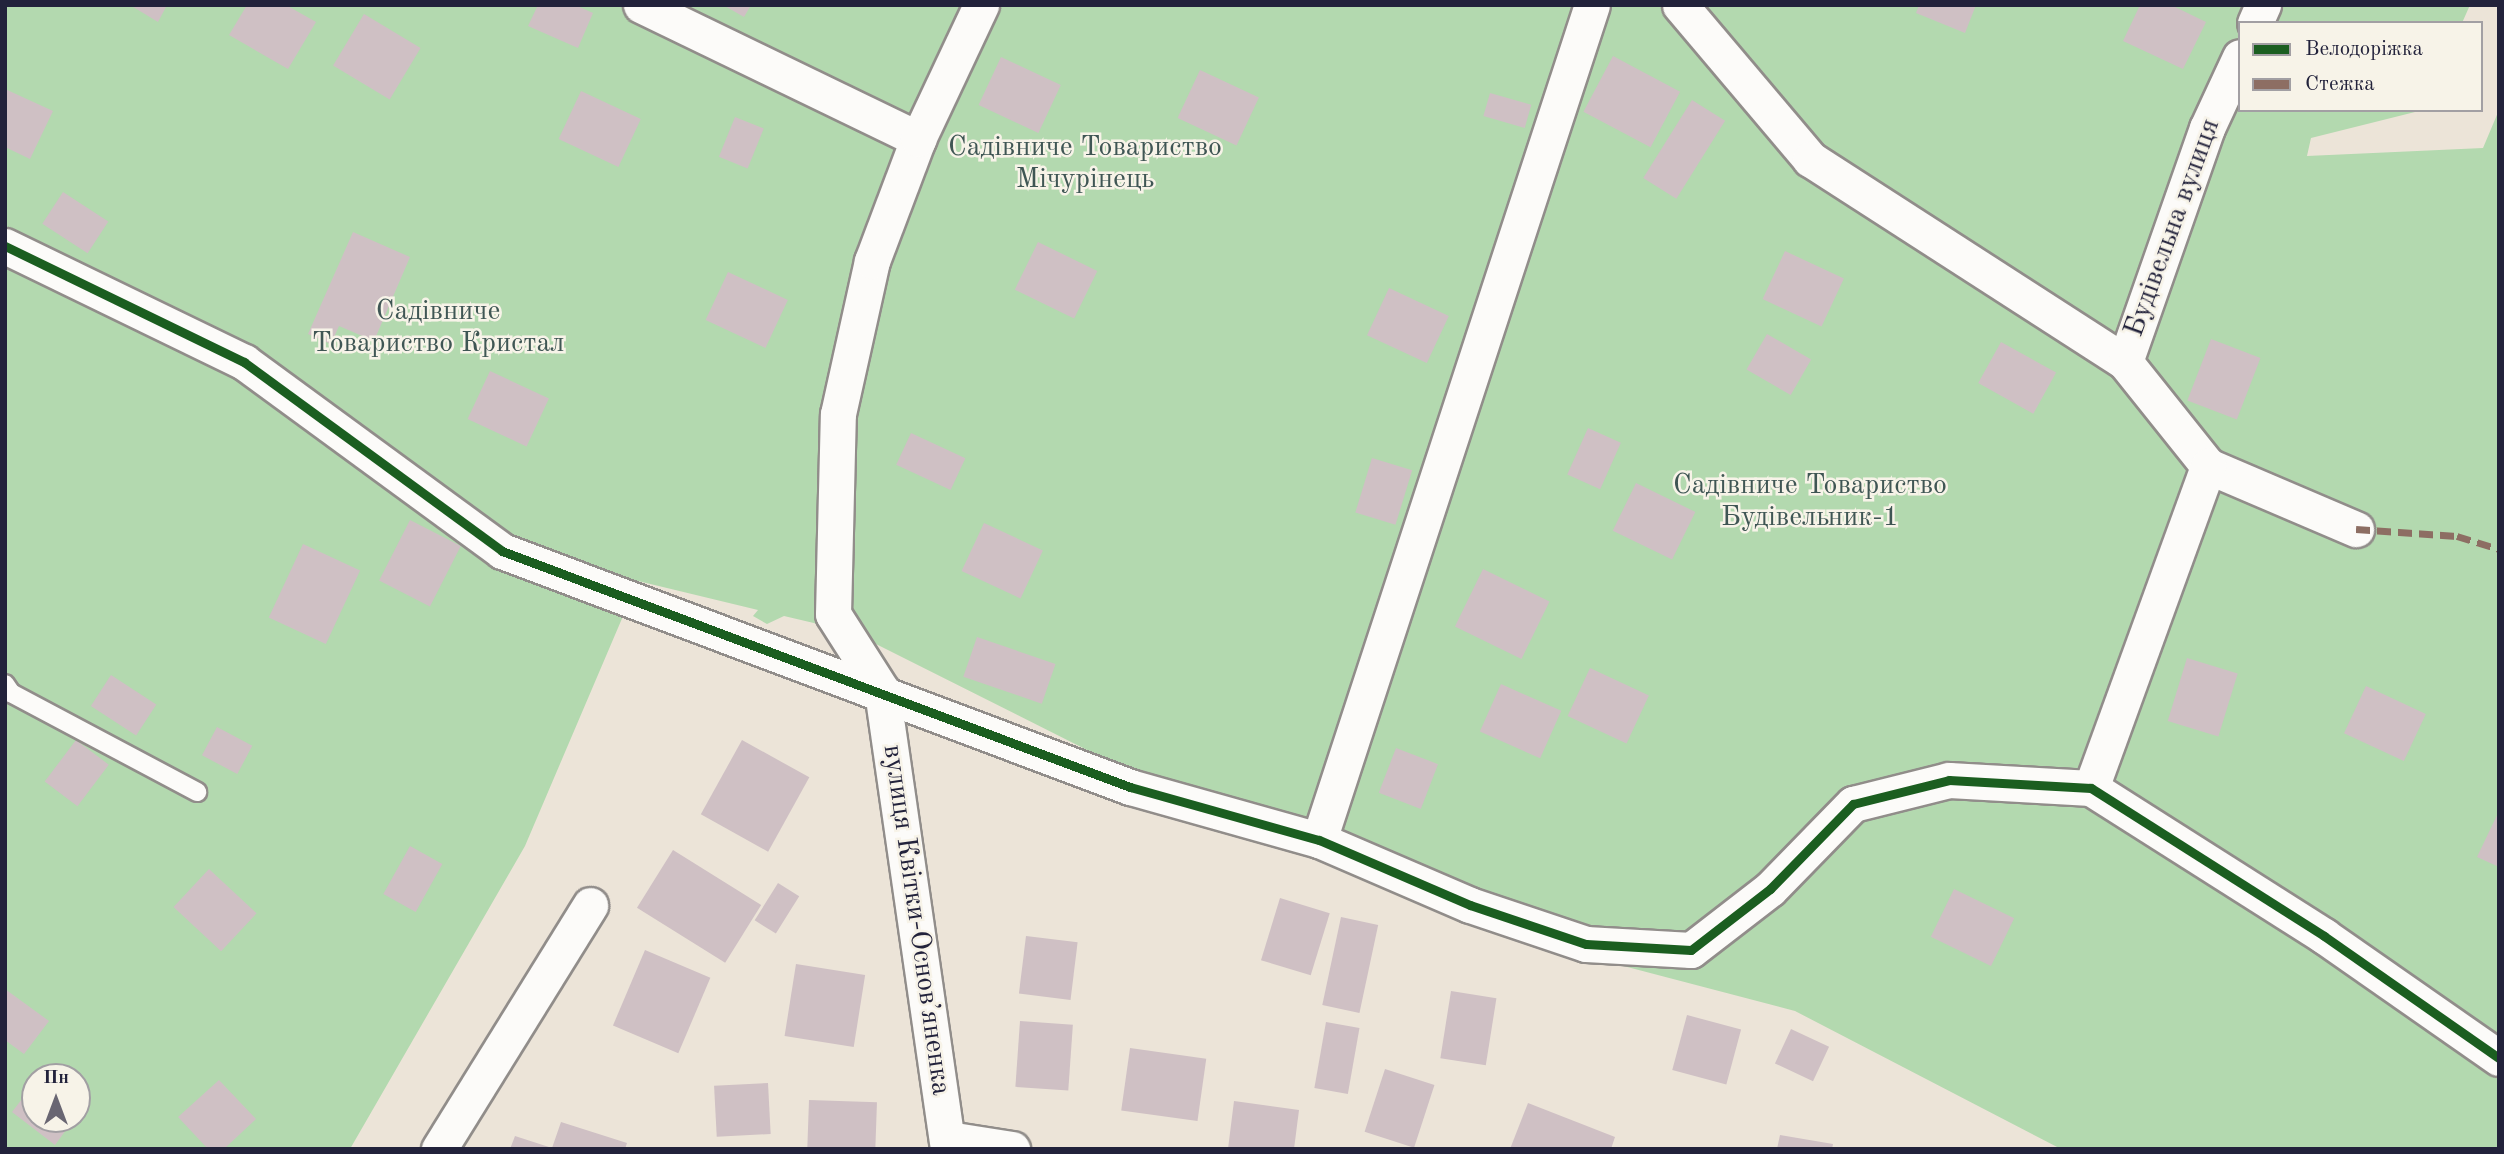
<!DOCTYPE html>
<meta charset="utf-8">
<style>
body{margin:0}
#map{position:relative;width:2504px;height:1154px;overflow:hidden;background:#ece4d8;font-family:"Old Standard TT",serif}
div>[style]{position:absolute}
.green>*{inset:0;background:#b3d9af}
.building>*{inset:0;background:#cfc0c4;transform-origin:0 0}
.roads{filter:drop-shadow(2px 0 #918d8a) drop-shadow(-2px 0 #918d8a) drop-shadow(0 2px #918d8a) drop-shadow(0 -2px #918d8a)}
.lane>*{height:18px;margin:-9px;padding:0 9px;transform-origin:9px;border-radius:9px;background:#fcfbf9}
.street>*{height:35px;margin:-17.5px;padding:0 17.5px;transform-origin:17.5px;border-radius:17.5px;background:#fcfbf9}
.quiet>*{height:7px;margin-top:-3.5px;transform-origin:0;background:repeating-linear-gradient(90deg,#8d6e63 0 14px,transparent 0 21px)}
.cycleway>*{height:9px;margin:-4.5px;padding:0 4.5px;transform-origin:4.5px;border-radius:4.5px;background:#1b5e20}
span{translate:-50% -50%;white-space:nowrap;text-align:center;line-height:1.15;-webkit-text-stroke:5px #f7f3e8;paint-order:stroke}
.park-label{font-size:28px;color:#3f5654}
.street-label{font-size:28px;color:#22223b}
.frame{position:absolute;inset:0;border:7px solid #22223b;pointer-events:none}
.legend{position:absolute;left:2238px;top:21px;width:245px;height:91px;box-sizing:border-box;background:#f7f3e8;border:2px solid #a29fa3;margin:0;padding:9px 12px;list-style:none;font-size:21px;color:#22223b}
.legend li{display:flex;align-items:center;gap:14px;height:35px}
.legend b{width:35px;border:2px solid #a29fa3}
.north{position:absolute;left:21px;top:1063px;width:70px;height:70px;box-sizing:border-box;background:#f7f3e8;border:2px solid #a29fa3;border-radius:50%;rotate:0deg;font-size:19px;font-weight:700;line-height:28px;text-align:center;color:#22223b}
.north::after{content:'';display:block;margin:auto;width:24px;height:32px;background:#696672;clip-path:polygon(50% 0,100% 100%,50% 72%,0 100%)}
</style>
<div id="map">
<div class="green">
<div style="clip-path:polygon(evenodd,5px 5px,2470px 5px,2462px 23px,2240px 23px,2240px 110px,2423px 110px,2311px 138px,2307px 156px,2483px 148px,2499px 110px,2499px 1149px,2061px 1149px,1795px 1011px,1612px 963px,1087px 750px,852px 632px,784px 616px,767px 624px,753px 616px,758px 610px,638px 581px,525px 846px,350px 1149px,5px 1149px,5px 5px,35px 1077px,77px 1077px,77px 1119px,35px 1119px,35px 1077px)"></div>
</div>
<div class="building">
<div style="clip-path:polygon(130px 5px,167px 5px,158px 22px)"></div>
<div style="clip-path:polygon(247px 5px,286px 5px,316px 22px,288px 69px,229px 35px)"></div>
<div style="clip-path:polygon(538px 5px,575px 5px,593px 13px,578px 48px,528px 26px)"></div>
<div style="clip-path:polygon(723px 5px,751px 5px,744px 17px)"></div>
<div style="clip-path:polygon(1919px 5px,1976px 5px,1965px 33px,1916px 13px)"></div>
<div style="clip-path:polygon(2140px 5px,2171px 5px,2206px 22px,2183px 69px,2123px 41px)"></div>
<div style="left:364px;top:14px;width:66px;height:60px;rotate:31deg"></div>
<div style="left:1613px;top:56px;width:76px;height:63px;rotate:28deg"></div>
<div style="left:1001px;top:57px;width:66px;height:53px;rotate:25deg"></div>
<div style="left:1200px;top:70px;width:65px;height:53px;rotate:25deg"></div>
<div style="clip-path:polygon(5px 89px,53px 111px,30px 159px,5px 147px)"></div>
<div style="left:581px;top:91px;width:66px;height:53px;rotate:25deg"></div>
<div style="left:1490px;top:93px;width:43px;height:24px;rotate:16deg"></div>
<div style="left:1692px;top:100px;width:39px;height:92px;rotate:32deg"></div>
<div style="left:735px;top:117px;width:31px;height:43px;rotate:22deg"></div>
<div style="left:63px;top:192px;width:54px;height:38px;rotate:33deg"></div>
<div style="clip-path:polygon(353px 232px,410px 257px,374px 341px,339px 326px,331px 344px,308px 334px)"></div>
<div style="left:1038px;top:242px;width:66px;height:53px;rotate:26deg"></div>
<div style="left:1785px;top:251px;width:65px;height:53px;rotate:25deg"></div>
<div style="left:728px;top:272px;width:66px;height:53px;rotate:25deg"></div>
<div style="left:1389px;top:288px;width:66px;height:52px;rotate:25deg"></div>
<div style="left:1767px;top:334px;width:51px;height:41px;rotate:30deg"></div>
<div style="left:2211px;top:339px;width:53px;height:66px;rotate:21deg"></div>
<div style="left:2001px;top:342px;width:63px;height:47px;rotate:29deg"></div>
<div style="left:490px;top:371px;width:65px;height:53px;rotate:25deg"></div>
<div style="left:1588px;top:428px;width:36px;height:51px;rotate:24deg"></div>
<div style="left:911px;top:433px;width:60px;height:35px;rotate:25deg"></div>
<div style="left:1372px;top:458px;width:42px;height:57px;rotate:17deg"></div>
<div style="left:1636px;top:483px;width:66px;height:53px;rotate:26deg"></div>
<div style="left:410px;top:520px;width:57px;height:68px;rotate:27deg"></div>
<div style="left:984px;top:523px;width:65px;height:53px;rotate:25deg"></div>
<div style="left:303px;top:544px;width:63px;height:81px;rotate:25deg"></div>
<div style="left:1483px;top:569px;width:74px;height:64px;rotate:26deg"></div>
<div style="left:977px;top:637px;width:83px;height:42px;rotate:19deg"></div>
<div style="left:2187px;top:658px;width:53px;height:66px;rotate:17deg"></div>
<div style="left:1590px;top:668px;width:65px;height:53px;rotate:25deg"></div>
<div style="left:111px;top:675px;width:54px;height:37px;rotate:33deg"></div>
<div style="left:1501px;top:684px;width:66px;height:52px;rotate:24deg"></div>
<div style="left:2366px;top:686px;width:66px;height:52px;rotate:25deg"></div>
<div style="left:217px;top:727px;width:40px;height:32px;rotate:28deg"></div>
<div style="left:76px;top:740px;width:41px;height:52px;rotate:37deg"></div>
<div style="left:742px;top:740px;width:77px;height:85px;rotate:29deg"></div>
<div style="left:1396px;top:748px;width:45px;height:48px;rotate:21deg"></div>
<div style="clip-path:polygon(2499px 811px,2499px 867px,2477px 857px)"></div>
<div style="left:410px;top:846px;width:37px;height:55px;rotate:29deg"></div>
<div style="left:673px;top:850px;width:104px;height:68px;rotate:32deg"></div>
<div style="left:209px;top:869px;width:65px;height:52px;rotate:43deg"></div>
<div style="left:778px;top:883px;width:25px;height:44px;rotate:32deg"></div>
<div style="left:1954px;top:889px;width:67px;height:53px;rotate:26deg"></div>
<div style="left:1280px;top:898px;width:52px;height:65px;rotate:17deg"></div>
<div style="left:1341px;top:917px;width:38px;height:90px;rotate:12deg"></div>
<div style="left:1026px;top:936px;width:52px;height:58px;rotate:7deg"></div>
<div style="left:645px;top:950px;width:71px;height:82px;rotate:23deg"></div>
<div style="left:796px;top:964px;width:70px;height:73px;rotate:9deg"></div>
<div style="clip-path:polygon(5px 989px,49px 1021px,24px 1054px,5px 1040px)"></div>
<div style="left:1451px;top:991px;width:46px;height:68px;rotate:9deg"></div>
<div style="left:1687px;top:1015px;width:56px;height:57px;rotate:15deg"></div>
<div style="left:1020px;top:1021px;width:53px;height:66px;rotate:4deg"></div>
<div style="left:1326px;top:1022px;width:34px;height:67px;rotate:10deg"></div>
<div style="left:1791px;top:1029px;width:42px;height:38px;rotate:25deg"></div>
<div style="left:1130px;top:1048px;width:77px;height:63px;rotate:8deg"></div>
<div style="left:1385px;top:1069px;width:52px;height:66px;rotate:18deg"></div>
<div style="clip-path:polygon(219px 1080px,256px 1119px,224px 1149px,208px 1149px,178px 1117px)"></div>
<div style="clip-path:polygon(35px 1082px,35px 1119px,74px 1119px,55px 1145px,12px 1112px)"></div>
<div style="left:768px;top:1083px;width:51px;height:54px;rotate:87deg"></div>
<div style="left:809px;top:1100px;width:68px;height:49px;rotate:2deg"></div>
<div style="clip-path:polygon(1234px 1101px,1299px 1110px,1294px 1149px,1228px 1149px)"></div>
<div style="clip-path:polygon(1528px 1103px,1615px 1137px,1611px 1149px,1510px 1149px)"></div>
<div style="clip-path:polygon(561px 1122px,627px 1143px,625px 1149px,510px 1149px,515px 1136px,552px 1148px)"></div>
<div style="clip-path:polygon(1780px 1135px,1833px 1144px,1832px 1149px,1777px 1149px)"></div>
</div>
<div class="roads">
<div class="lane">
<div style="left:5px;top:684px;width:11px;rotate:56deg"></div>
<div style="left:11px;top:693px;width:211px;rotate:28deg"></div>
</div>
<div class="street">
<div style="left:641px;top:5px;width:308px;rotate:25.8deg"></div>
<div style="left:1680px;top:5px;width:202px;rotate:49.8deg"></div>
<div style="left:1810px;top:159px;width:375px;rotate:32.8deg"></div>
<div style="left:2125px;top:362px;width:133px;rotate:51.4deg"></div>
<div style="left:2208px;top:466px;width:161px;rotate:23.1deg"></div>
<div style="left:2255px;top:23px;width:20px;rotate:-66deg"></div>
<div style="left:5px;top:246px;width:266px;rotate:25.9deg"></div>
<div style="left:244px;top:362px;width:320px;rotate:36.2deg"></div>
<div style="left:502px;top:551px;width:671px;rotate:20.6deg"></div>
<div style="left:1130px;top:787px;width:196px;rotate:15.7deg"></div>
<div style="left:1319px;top:840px;width:164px;rotate:23.3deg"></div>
<div style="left:1470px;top:905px;width:122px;rotate:18.6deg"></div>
<div style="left:1586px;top:944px;width:105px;rotate:3.3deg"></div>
<div style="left:1691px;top:950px;width:100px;rotate:-37.7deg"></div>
<div style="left:1770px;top:889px;width:119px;rotate:-45.7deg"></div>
<div style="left:1853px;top:804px;width:99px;rotate:-14deg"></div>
<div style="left:1949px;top:780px;width:142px;rotate:3.2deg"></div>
<div style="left:2091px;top:788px;width:276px;rotate:32.4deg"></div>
<div style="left:2324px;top:936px;width:213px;rotate:34.9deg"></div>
<div style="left:2125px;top:362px;width:248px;rotate:-70.7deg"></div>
<div style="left:2207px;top:128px;width:78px;rotate:-65.1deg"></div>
<div style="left:2091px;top:788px;width:343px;rotate:-70deg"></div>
<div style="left:1319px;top:840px;width:878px;rotate:-71.9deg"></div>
<div style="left:948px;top:1139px;width:65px;rotate:8.9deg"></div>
<div style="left:439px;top:1149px;width:287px;rotate:-58.2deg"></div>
<div style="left:948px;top:1149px;width:463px;rotate:-98.2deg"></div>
<div style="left:882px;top:691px;width:91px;rotate:-122.5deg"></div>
<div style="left:833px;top:614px;width:200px;rotate:-88.6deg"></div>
<div style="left:838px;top:414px;width:157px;rotate:-77.5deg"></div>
<div style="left:872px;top:261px;width:130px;rotate:-69.3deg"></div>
<div style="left:918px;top:139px;width:148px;rotate:-64.8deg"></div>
</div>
</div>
<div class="quiet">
<div style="left:2356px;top:529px;width:101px;rotate:4deg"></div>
<div style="left:2457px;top:536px;width:44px;rotate:17.2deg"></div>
</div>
<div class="cycleway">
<div style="left:5px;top:246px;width:266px;rotate:25.9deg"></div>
<div style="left:244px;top:362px;width:320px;rotate:36.2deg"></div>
<div style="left:502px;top:551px;width:671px;rotate:20.6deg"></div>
<div style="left:1130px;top:787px;width:196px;rotate:15.7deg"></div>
<div style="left:1319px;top:840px;width:164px;rotate:23.3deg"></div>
<div style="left:1470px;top:905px;width:122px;rotate:18.6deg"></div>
<div style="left:1586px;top:944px;width:105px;rotate:3.3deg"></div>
<div style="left:1691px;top:950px;width:100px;rotate:-37.7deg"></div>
<div style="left:1770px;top:889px;width:119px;rotate:-45.7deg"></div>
<div style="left:1853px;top:804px;width:99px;rotate:-14deg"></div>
<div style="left:1949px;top:780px;width:142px;rotate:3.2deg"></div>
<div style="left:2091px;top:788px;width:276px;rotate:32.4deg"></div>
<div style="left:2324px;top:936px;width:213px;rotate:34.9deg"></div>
</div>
<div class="park-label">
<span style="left:1085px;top:164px">Садівниче Товариство<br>Мічурінець</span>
<span style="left:438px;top:328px">Садівниче<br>Товариство Кристал</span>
<span style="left:1810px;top:502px">Садівниче Товариство<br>Будівельник-1</span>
</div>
<div class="street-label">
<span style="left:2173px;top:228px;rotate:-70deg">Будівельна вулиця</span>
<span style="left:916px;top:920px;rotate:82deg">вулиця Квітки-Основʼяненка</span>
</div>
<div class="frame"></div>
<ul class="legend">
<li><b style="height:9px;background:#1b5e20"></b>Велодоріжка</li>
<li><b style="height:9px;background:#8d6e63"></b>Стежка</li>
</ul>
<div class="north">Пн</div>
</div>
